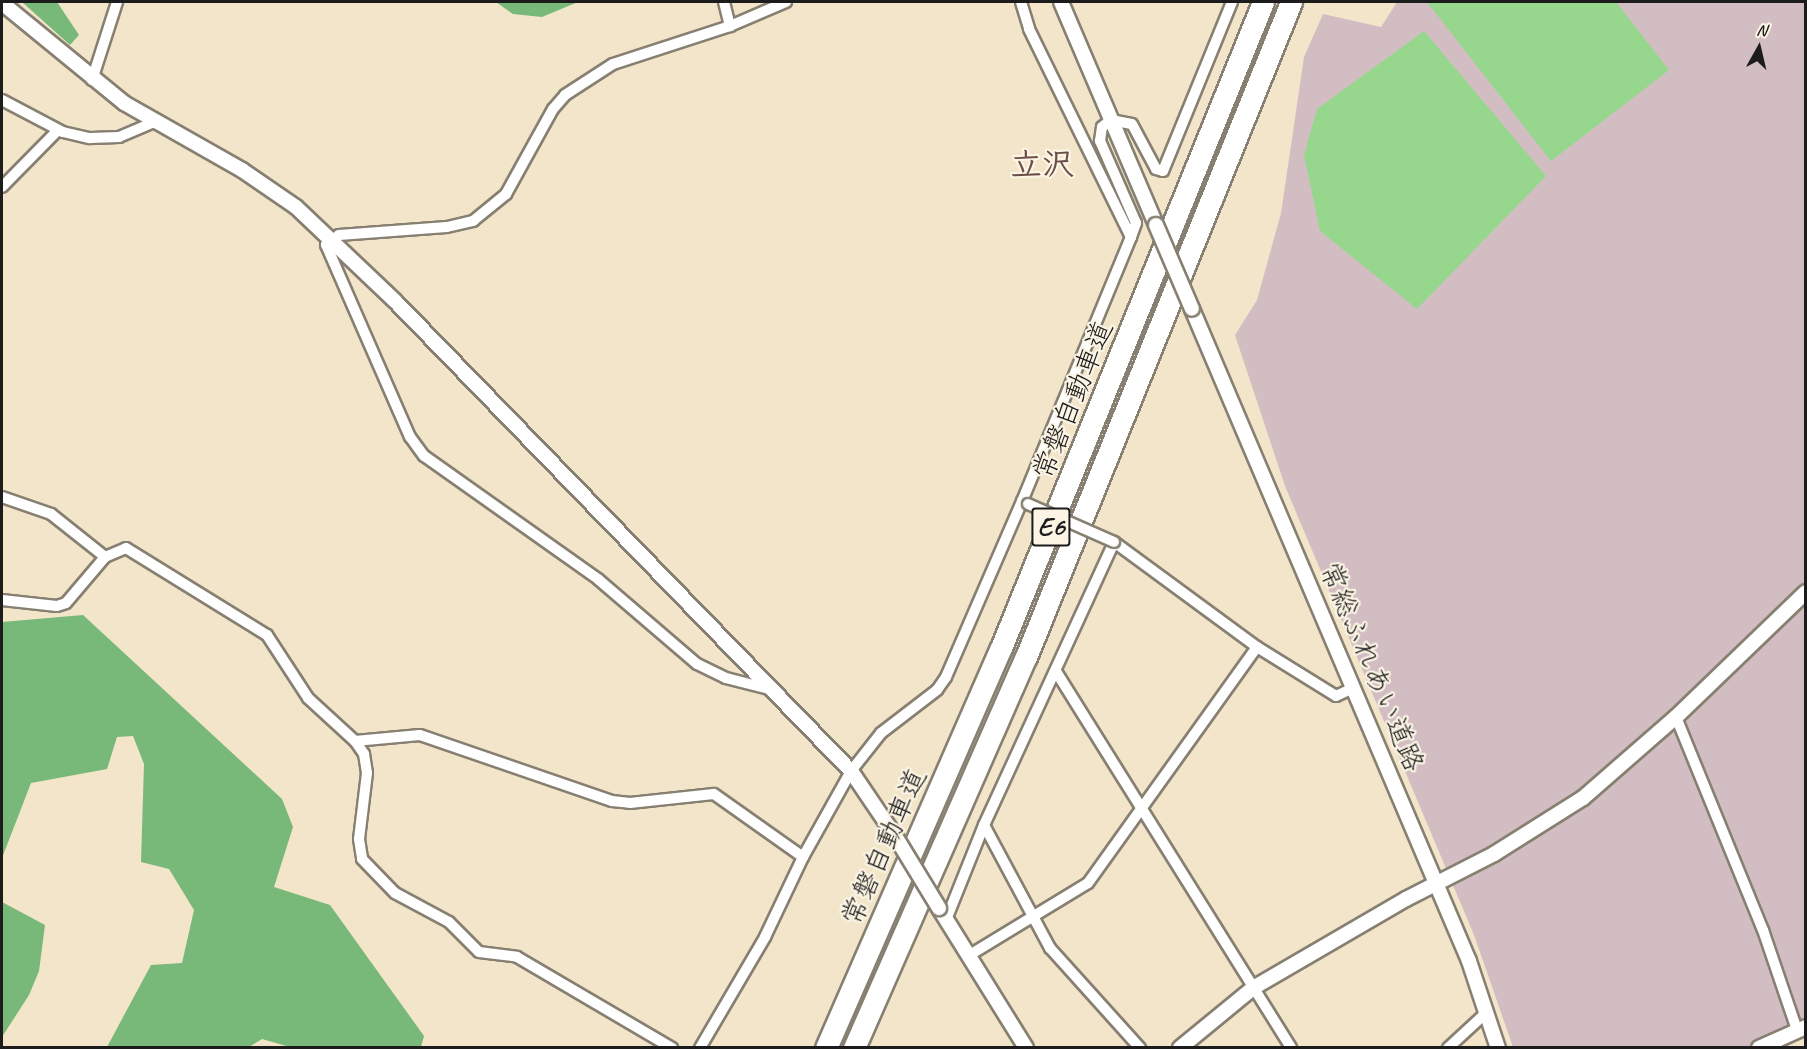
<!DOCTYPE html>
<meta charset="utf-8">
<style>
body{margin:0}
#map{position:relative;width:1807px;height:1049px;overflow:hidden;background:#f2e5c9;font-family:Caveat,"Klee One",sans-serif}
div>[style]{position:absolute}
.industrial>*{inset:0;background:#d2bec2}
.green>*{inset:0;background:#96d78d}
.forest>*{inset:0;background:#78b878}
.roads{filter:drop-shadow(2px 0 #878072) drop-shadow(-2px 0 #878072) drop-shadow(0 2px #878072) drop-shadow(0 -2px #878072)}
.minor>*{height:10px;margin:-5px;padding:0 5px;transform-origin:5px;border-radius:5px;background:#fff}
.tertiary>*{height:14px;margin:-7px;padding:0 7px;transform-origin:7px;border-radius:7px;background:#fff}
.motorway>*{height:21px;margin:-10.5px;padding:0 10.5px;transform-origin:10.5px;border-radius:10.5px;background:#fff}
.bridges{filter:drop-shadow(2px 0 #878072) drop-shadow(-2px 0 #878072) drop-shadow(0 2px #878072) drop-shadow(0 -2px #878072)}
.minor-bridge>*{height:10px;margin:-5px;padding:0 5px;transform-origin:5px;border-radius:5px;background:#fff}
.tertiary-bridge>*{height:14px;margin:-7px;padding:0 7px;transform-origin:7px;border-radius:7px;background:#fff}
span{translate:-50% -50%;white-space:nowrap;text-align:center;line-height:1.15;-webkit-text-stroke:4.5px #fcf5e5;paint-order:stroke}
.shield-label span{padding:2px 4px;background:#fcf5e5;border:2px solid;border-radius:4px;-webkit-text-stroke-width:0}
.shield-label{font-size:27px;color:#1c1c1c;font-weight:700}
.street-label{font-size:28px;color:#1c1c1c}
.quarter-label{font-size:32px;color:#6b4e47;font-weight:700}
.frame{position:absolute;inset:0;border:3px solid #1c1c1c;pointer-events:none}
.north{position:absolute;left:1729px;top:18px;width:60px;height:60px;-webkit-text-stroke:4px #fcf5e5;paint-order:stroke;rotate:8deg;font-size:16px;font-weight:700;line-height:24px;text-align:center;color:#1c1c1c}
.north::after{content:'';display:block;margin:auto;width:21px;height:27px;background:#1c1c1c;clip-path:polygon(50% 0,100% 100%,50% 72%,0 100%)}
</style>
<div id="map">
<div class="industrial">
<div style="clip-path:polygon(1397px 2px,1805px 2px,1805px 1031px,1772px 1047px,1513px 1047px,1474px 935px,1285px 486px,1235px 335px,1257px 300px,1281px 213px,1304px 57px,1323px 14px,1381px 27px)"></div>
</div>
<div class="green">
<div style="clip-path:polygon(1427px 2px,1616px 2px,1669px 70px,1551px 161px)"></div>
<div style="clip-path:polygon(1424px 31px,1546px 176px,1417px 309px,1320px 231px,1304px 155px,1317px 109px)"></div>
</div>
<div class="forest">
<div style="clip-path:polygon(22px 2px,57px 2px,79px 35px,70px 45px)"></div>
<div style="clip-path:polygon(496px 2px,578px 2px,542px 17px,513px 14px)"></div>
<div style="clip-path:polygon(83px 615px,282px 799px,293px 827px,274px 887px,330px 905px,424px 1036px,421px 1047px,290px 1047px,262px 1039px,249px 1047px,107px 1047px,151px 965px,182px 963px,194px 910px,169px 869px,141px 862px,144px 764px,133px 736px,117px 737px,107px 769px,31px 783px,2px 858px,2px 622px)"></div>
<div style="clip-path:polygon(2px 902px,45px 925px,39px 971px,29px 995px,2px 1037px)"></div>
</div>
<div class="roads">
<div class="minor">
<div style="left:724px;top:2px;width:25px;rotate:76deg"></div>
<div style="left:1021px;top:2px;width:28px;rotate:73deg"></div>
<div style="left:1029px;top:29px;width:232px;rotate:63.9deg"></div>
<div style="left:1131px;top:237px;width:286px;rotate:112.4deg"></div>
<div style="left:92px;top:80px;width:82px;rotate:-72.2deg"></div>
<div style="left:2px;top:100px;width:69px;rotate:27.7deg"></div>
<div style="left:63px;top:132px;width:28px;rotate:13deg"></div>
<div style="left:90px;top:138px;width:29px;rotate:-2deg"></div>
<div style="left:119px;top:137px;width:39px;rotate:-23deg"></div>
<div style="left:2px;top:187px;width:80px;rotate:-45.5deg"></div>
<div style="left:1131px;top:237px;width:15px;rotate:-70deg"></div>
<div style="left:1136px;top:223px;width:90px;rotate:-113.7deg"></div>
<div style="left:1100px;top:141px;width:14px;rotate:-82deg"></div>
<div style="left:1102px;top:127px;width:11px;rotate:-38deg"></div>
<div style="left:1111px;top:120px;width:21px;rotate:11deg"></div>
<div style="left:1132px;top:124px;width:51px;rotate:61.9deg"></div>
<div style="left:1156px;top:169px;width:7px;rotate:16deg"></div>
<div style="left:1163px;top:171px;width:183px;rotate:-67.8deg"></div>
<div style="left:2px;top:497px;width:52px;rotate:19.1deg"></div>
<div style="left:51px;top:514px;width:69px;rotate:38.5deg"></div>
<div style="left:2px;top:600px;width:55px;rotate:6.2deg"></div>
<div style="left:57px;top:606px;width:9px;rotate:-18deg"></div>
<div style="left:66px;top:603px;width:60px;rotate:-49.7deg"></div>
<div style="left:105px;top:557px;width:23px;rotate:-23deg"></div>
<div style="left:126px;top:548px;width:166px;rotate:31.7deg"></div>
<div style="left:267px;top:635px;width:75px;rotate:56.9deg"></div>
<div style="left:308px;top:698px;width:64px;rotate:42.5deg"></div>
<div style="left:355px;top:741px;width:65px;rotate:-5.3deg"></div>
<div style="left:420px;top:735px;width:203px;rotate:19deg"></div>
<div style="left:612px;top:801px;width:18px;rotate:6deg"></div>
<div style="left:630px;top:803px;width:84px;rotate:-6.1deg"></div>
<div style="left:714px;top:794px;width:109px;rotate:35.3deg"></div>
<div style="left:1057px;top:673px;width:442px;rotate:58deg"></div>
<div style="left:773px;top:690px;width:49px;rotate:-165.7deg"></div>
<div style="left:726px;top:678px;width:32px;rotate:-154deg"></div>
<div style="left:697px;top:664px;width:130px;rotate:-139.4deg"></div>
<div style="left:598px;top:579px;width:213px;rotate:-144.7deg"></div>
<div style="left:424px;top:456px;width:24px;rotate:-126deg"></div>
<div style="left:410px;top:437px;width:210px;rotate:-113.6deg"></div>
<div style="left:326px;top:245px;width:16px;rotate:-38deg"></div>
<div style="left:339px;top:235px;width:108px;rotate:-4.2deg"></div>
<div style="left:447px;top:227px;width:27px;rotate:-13deg"></div>
<div style="left:473px;top:221px;width:43px;rotate:-39.3deg"></div>
<div style="left:506px;top:194px;width:97px;rotate:-61.1deg"></div>
<div style="left:553px;top:109px;width:18px;rotate:-49deg"></div>
<div style="left:565px;top:95px;width:57px;rotate:-32.9deg"></div>
<div style="left:613px;top:64px;width:123px;rotate:-18deg"></div>
<div style="left:730px;top:26px;width:61px;rotate:-23.2deg"></div>
<div style="left:1676px;top:717px;width:230px;rotate:67.8deg"></div>
<div style="left:1763px;top:930px;width:106px;rotate:71.2deg"></div>
<div style="left:355px;top:741px;width:16px;rotate:55deg"></div>
<div style="left:364px;top:754px;width:19px;rotate:81deg"></div>
<div style="left:367px;top:773px;width:66px;rotate:96.9deg"></div>
<div style="left:359px;top:839px;width:20px;rotate:81deg"></div>
<div style="left:362px;top:859px;width:47px;rotate:45.9deg"></div>
<div style="left:395px;top:893px;width:61px;rotate:28.2deg"></div>
<div style="left:449px;top:922px;width:42px;rotate:45deg"></div>
<div style="left:479px;top:952px;width:38px;rotate:7deg"></div>
<div style="left:517px;top:957px;width:180px;rotate:30.4deg"></div>
<div style="left:984px;top:825px;width:140px;rotate:61.8deg"></div>
<div style="left:1050px;top:948px;width:135px;rotate:48deg"></div>
<div style="left:946px;top:920px;width:102px;rotate:-68.2deg"></div>
<div style="left:984px;top:825px;width:311px;rotate:-65.3deg"></div>
<div style="left:1114px;top:542px;width:177px;rotate:36.3deg"></div>
<div style="left:1257px;top:647px;width:93px;rotate:31.8deg"></div>
<div style="left:1336px;top:696px;width:19px;rotate:-25deg"></div>
<div style="left:968px;top:956px;width:140px;rotate:-31.3deg"></div>
<div style="left:1088px;top:883px;width:290px;rotate:-54.4deg"></div>
<div style="left:700px;top:1048px;width:129px;rotate:-59.6deg"></div>
<div style="left:765px;top:937px;width:89px;rotate:-64.6deg"></div>
<div style="left:803px;top:857px;width:98px;rotate:-60.8deg"></div>
<div style="left:851px;top:771px;width:48px;rotate:-51.7deg"></div>
<div style="left:881px;top:733px;width:71px;rotate:-37.5deg"></div>
<div style="left:937px;top:690px;width:16px;rotate:-55deg"></div>
<div style="left:946px;top:677px;width:192px;rotate:-66.6deg"></div>
<div style="left:1022px;top:501px;width:7px;rotate:27deg"></div>
<div style="left:1448px;top:1048px;width:53px;rotate:-42.7deg"></div>
</div>
<div class="tertiary">
<div style="left:1061px;top:2px;width:242px;rotate:66.9deg"></div>
<div style="left:2px;top:3px;width:158px;rotate:39.3deg"></div>
<div style="left:124px;top:103px;width:136px;rotate:29.6deg"></div>
<div style="left:242px;top:170px;width:65px;rotate:34.4deg"></div>
<div style="left:296px;top:207px;width:137px;rotate:43.5deg"></div>
<div style="left:395px;top:301px;width:655px;rotate:45.87deg"></div>
<div style="left:851px;top:771px;width:82px;rotate:55.9deg"></div>
<div style="left:1192px;top:309px;width:708px;rotate:66.98deg"></div>
<div style="left:1469px;top:961px;width:92px;rotate:71.6deg"></div>
<div style="left:939px;top:908px;width:165px;rotate:58.1deg"></div>
<div style="left:1180px;top:1048px;width:94px;rotate:-39.4deg"></div>
<div style="left:1253px;top:988px;width:177px;rotate:-30.2deg"></div>
<div style="left:1406px;top:899px;width:99px;rotate:-27.1deg"></div>
<div style="left:1494px;top:854px;width:105px;rotate:-32.2deg"></div>
<div style="left:1583px;top:798px;width:123px;rotate:-41.1deg"></div>
<div style="left:1676px;top:717px;width:180px;rotate:-43.9deg"></div>
<div style="left:1759px;top:1048px;width:51px;rotate:-24.1deg"></div>
</div>
<div class="motorway">
<div style="left:826px;top:1048px;width:437px;rotate:-66.4deg"></div>
<div style="left:1001px;top:648px;width:697px;rotate:-67.92deg"></div>
<div style="left:854px;top:1048px;width:427px;rotate:-66.3deg"></div>
<div style="left:1026px;top:657px;width:707px;rotate:-67.97deg"></div>
</div>
</div>
<div class="bridges">
<div class="minor-bridge">
<div style="left:1028px;top:504px;width:94px;rotate:23.8deg"></div>
</div>
<div class="tertiary-bridge">
<div style="left:1156px;top:225px;width:91px;rotate:66.8deg"></div>
<div style="left:897px;top:839px;width:81px;rotate:58.7deg"></div>
</div>
</div>
<div class="shield-label">
<span style="left:1051px;top:527px">E6</span>
</div>
<div class="street-label">
<span style="left:1073px;top:400px;rotate:-68deg">常磐自動車道</span>
<span style="left:1372px;top:667px;rotate:67deg">常総ふれあい道路</span>
<span style="left:884px;top:847px;rotate:-66deg">常磐自動車道</span>
</div>
<div class="quarter-label">
<span style="left:1042px;top:165px">立沢</span>
</div>
<div class="frame"></div>
<div class="north">N</div>
</div>
